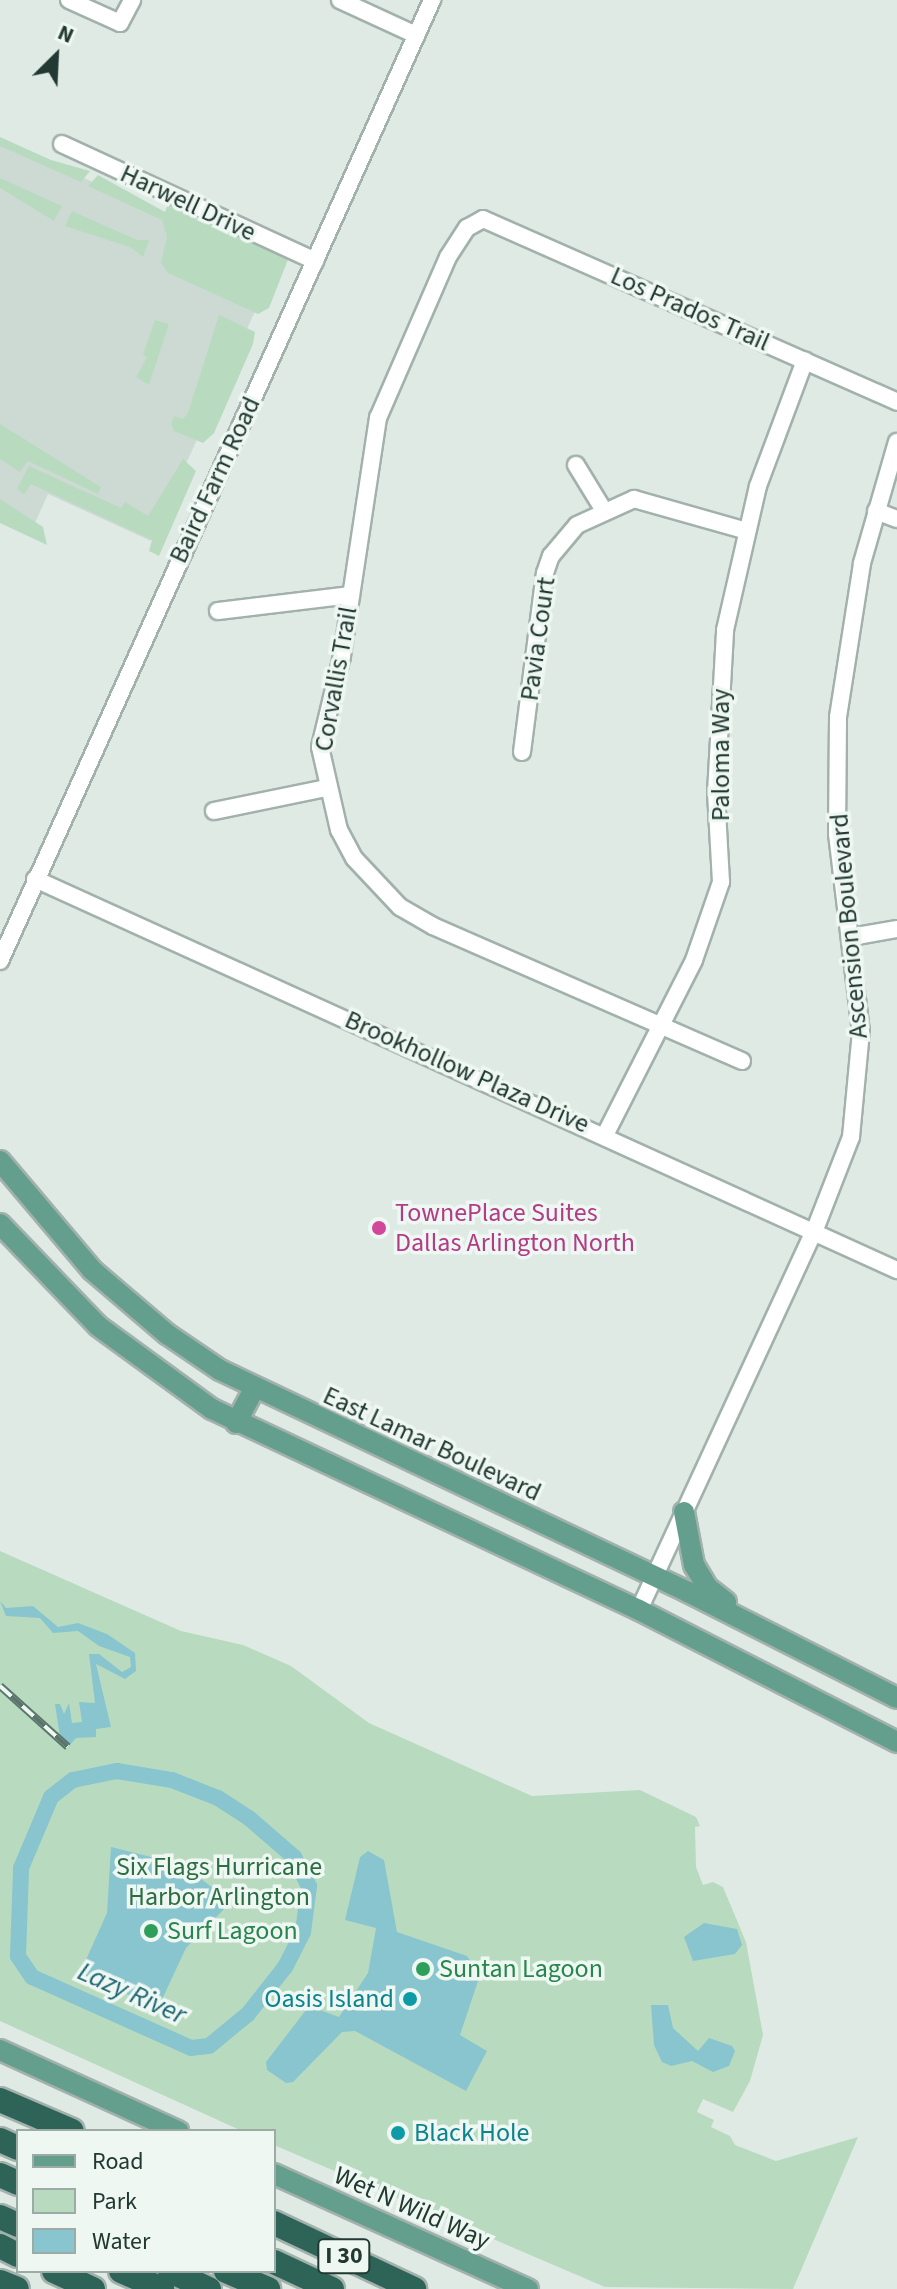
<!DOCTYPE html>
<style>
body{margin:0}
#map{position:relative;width:897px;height:2289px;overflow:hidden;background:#dfeae5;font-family:"Source Sans 3",sans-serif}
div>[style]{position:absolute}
.built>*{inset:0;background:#cdd9d3}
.green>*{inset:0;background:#b8dbc0}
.water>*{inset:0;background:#88c5ce}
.canal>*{height:16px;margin:-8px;padding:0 8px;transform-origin:8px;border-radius:8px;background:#88c5ce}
.roads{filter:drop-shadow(2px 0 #a2b1ac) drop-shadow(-2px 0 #a2b1ac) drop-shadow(0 2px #a2b1ac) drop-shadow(0 -2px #a2b1ac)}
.minor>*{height:16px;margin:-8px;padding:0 8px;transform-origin:8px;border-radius:8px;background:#fff}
.major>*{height:20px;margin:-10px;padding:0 10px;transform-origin:10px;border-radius:10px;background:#649e8d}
.highway>*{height:24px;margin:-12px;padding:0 12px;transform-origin:12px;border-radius:12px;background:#2d6457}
.rail>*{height:8px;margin-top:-4px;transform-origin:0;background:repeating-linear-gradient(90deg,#eff7f3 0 15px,#5b756d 0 30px);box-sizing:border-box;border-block:2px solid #5b756d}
.dots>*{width:22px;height:22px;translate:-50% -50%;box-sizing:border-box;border:4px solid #eff7f3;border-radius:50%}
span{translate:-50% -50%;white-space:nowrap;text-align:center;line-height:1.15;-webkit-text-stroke:7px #eff7f3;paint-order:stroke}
.shield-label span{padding:2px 6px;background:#eff7f3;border:2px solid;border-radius:6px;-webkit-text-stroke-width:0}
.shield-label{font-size:24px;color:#213932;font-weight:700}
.street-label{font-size:26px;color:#213932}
.hotel-label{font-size:26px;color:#b23c85}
.left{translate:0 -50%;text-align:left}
.park-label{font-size:26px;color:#2c6e44}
.leisure-label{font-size:26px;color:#27864d}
.culture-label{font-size:26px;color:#0d838f}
.right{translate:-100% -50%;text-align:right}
.water-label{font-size:28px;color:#1d6773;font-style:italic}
.legend{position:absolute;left:16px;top:2129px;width:260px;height:144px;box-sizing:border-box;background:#eff7f3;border:2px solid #9daba6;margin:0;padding:10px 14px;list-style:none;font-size:24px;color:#213932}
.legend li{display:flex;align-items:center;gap:16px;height:40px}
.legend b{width:40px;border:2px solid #9daba6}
.north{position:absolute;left:16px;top:16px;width:80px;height:80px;-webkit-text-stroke:6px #eff7f3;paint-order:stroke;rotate:24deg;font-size:22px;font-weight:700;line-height:32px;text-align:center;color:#213932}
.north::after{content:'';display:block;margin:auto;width:28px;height:36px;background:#213932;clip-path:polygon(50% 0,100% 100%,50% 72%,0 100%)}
</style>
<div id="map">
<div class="built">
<div style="clip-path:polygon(0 140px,276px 265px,151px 541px,48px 494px,30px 534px,0 520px)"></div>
</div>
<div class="green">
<div style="clip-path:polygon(0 137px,51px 160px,90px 171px,81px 182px,0 146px)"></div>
<div style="clip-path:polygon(98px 175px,165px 212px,169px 202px,289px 257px,269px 308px,258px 314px,168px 273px,161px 263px,167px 237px,162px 220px,88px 186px)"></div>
<div style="clip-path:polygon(0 178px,62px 206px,54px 221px,0 188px)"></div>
<div style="clip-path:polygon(72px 211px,137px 240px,149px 240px,143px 257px,130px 247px,65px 226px)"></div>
<div style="clip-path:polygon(219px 315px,255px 332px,253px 344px,214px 433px,203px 443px,174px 431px,171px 424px,174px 416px,183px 419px,188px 413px)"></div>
<div style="clip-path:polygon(155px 320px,169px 324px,149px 385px,136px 377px,147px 357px,143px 355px)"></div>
<div style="clip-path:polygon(0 424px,101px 487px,98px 494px,28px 461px,20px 472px,0 459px)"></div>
<div style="clip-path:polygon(183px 459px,196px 471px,159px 556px,149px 551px,152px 540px,31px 484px,24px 494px,17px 489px,29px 466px,121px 508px,125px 502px,148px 516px)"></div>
<div style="clip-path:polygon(0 499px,43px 527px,47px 545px,0 523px)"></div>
<div style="clip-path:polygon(0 1551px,181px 1631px,243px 1645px,291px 1666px,369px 1723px,532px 1796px,640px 1790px,696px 1817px,700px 1826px,695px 1827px,696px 1867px,703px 1885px,713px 1882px,723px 1887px,746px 1942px,763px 2035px,750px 2081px,733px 2112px,703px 2099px,697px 2112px,714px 2120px,711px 2127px,730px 2136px,735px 2145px,776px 2161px,858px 2137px,793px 2289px,605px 2287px,274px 2145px,274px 2131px,242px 2131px,0 2021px)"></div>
</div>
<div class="water">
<div style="clip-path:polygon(0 1601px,6px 1608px,33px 1606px,58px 1627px,78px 1623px,107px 1634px,135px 1653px,136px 1671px,125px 1679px,96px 1664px,111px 1727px,96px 1729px,96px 1737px,76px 1738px,68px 1747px,60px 1737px,55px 1704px,60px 1704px,64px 1714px,69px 1703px,72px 1723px,82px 1722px,79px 1702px,95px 1703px,89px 1654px,99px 1654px,122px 1672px,131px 1667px,130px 1657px,99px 1646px,78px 1631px,53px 1633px,40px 1618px,6px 1616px)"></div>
<div style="clip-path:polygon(111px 1847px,183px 1865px,231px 1902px,186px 1948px,158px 2008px,80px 1973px,107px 1913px)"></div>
<div style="clip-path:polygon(368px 1851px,384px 1860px,397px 1932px,467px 1956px,480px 1975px,460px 2035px,487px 2051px,466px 2091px,355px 2031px,342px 2032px,293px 2082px,286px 2083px,267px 2070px,266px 2062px,309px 2006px,339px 2017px,368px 1973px,376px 1928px,345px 1920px,360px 1857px)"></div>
<div style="clip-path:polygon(704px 1923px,737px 1929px,742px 1945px,735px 1954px,693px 1961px,684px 1937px)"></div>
<div style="clip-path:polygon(651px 2005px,668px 2005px,673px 2028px,698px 2051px,709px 2038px,732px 2046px,735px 2051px,729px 2066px,713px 2072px,692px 2061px,671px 2066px,662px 2062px,654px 2045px)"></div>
</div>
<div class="canal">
<div style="left:117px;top:1771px;width:56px;rotate:9.3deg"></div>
<div style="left:172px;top:1780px;width:49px;rotate:21.4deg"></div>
<div style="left:218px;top:1798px;width:37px;rotate:33deg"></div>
<div style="left:249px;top:1818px;width:60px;rotate:40.9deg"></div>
<div style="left:294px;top:1857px;width:33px;rotate:63deg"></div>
<div style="left:309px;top:1886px;width:46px;rotate:97.4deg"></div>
<div style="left:303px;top:1932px;width:39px;rotate:117deg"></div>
<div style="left:285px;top:1967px;width:60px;rotate:128.2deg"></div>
<div style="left:248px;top:2014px;width:50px;rotate:140.6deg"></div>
<div style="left:209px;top:2046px;width:18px;rotate:174deg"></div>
<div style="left:191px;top:2048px;width:174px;rotate:-155.9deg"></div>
<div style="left:32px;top:1977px;width:25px;rotate:-124deg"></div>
<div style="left:18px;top:1956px;width:88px;rotate:-88deg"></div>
<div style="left:21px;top:1868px;width:77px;rotate:-67.1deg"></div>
<div style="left:51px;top:1797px;width:28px;rotate:-38deg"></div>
<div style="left:73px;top:1780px;width:45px;rotate:-11.6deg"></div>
</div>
<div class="roads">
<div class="minor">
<div style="left:69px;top:0;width:56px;rotate:24.3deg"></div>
<div style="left:120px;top:23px;width:26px;rotate:-62deg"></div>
<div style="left:340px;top:0;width:84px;rotate:24.7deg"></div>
<div style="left:62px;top:144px;width:279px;rotate:24.8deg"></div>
<div style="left:576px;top:465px;width:52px;rotate:58.5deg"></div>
<div style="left:876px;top:511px;width:22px;rotate:21deg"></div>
<div style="left:218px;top:611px;width:134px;rotate:-6.9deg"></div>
<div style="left:522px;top:752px;width:180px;rotate:-82.7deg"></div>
<div style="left:545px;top:573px;width:18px;rotate:-71deg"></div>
<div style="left:551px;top:556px;width:40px;rotate:-50deg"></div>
<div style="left:577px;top:525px;width:63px;rotate:-24.5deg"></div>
<div style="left:634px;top:499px;width:117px;rotate:15.8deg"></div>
<div style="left:214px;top:811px;width:114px;rotate:-11.6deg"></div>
<div style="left:35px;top:879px;width:947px;rotate:24.4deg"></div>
<div style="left:851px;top:937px;width:47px;rotate:-9.9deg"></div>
<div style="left:0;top:961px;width:1054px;rotate:-65.79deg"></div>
<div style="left:742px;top:1061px;width:337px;rotate:-156.4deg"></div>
<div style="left:433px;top:926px;width:38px;rotate:-150deg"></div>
<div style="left:400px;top:907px;width:67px;rotate:-133.2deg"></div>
<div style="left:354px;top:858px;width:32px;rotate:-118deg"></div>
<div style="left:339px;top:830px;width:85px;rotate:-102.9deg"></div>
<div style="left:320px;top:747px;width:94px;rotate:-76.4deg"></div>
<div style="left:342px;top:656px;width:241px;rotate:-81.4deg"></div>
<div style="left:378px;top:418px;width:176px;rotate:-66.5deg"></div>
<div style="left:448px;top:257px;width:35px;rotate:-57deg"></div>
<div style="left:467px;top:228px;width:18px;rotate:-29deg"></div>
<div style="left:483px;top:219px;width:453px;rotate:23.8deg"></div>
<div style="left:605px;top:1135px;width:196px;rotate:-63deg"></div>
<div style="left:694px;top:960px;width:83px;rotate:-70.9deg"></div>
<div style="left:721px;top:882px;width:89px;rotate:-93.2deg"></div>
<div style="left:716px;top:793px;width:163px;rotate:-86.8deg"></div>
<div style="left:725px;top:630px;width:148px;rotate:-77.1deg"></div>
<div style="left:758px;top:486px;width:134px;rotate:-69.5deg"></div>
<div style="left:639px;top:1610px;width:417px;rotate:-65.2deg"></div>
<div style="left:814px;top:1232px;width:102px;rotate:-68.7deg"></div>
<div style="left:851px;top:1137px;width:105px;rotate:-84.6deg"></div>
<div style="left:861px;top:1032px;width:199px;rotate:-96.9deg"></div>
<div style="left:837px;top:834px;width:117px;rotate:-89.5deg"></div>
<div style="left:838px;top:717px;width:156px;rotate:-81.1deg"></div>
<div style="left:862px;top:563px;width:126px;rotate:-73.9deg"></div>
</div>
<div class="major">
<div style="left:0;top:1161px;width:143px;rotate:49.8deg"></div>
<div style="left:92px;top:1270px;width:99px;rotate:40.5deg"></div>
<div style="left:167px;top:1334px;width:64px;rotate:34.2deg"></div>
<div style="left:220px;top:1370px;width:518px;rotate:25.38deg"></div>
<div style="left:688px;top:1592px;width:234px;rotate:26.9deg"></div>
<div style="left:0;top:1224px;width:141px;rotate:46.1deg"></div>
<div style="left:98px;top:1326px;width:141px;rotate:36.1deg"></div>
<div style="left:212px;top:1409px;width:472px;rotate:25.2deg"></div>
<div style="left:639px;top:1610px;width:290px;rotate:27.1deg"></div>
<div style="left:236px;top:1423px;width:38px;rotate:-62deg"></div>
<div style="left:684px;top:1512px;width:54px;rotate:79.3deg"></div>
<div style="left:694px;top:1565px;width:27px;rotate:59deg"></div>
<div style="left:708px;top:1588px;width:23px;rotate:38deg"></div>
<div style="left:0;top:2050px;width:196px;rotate:24.5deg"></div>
<div style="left:274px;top:2174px;width:279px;rotate:24.4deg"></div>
</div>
<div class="highway">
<div style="left:0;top:2100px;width:78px;rotate:23.3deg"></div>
<div style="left:0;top:2140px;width:20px;rotate:24deg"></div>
<div style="left:0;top:2175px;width:20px;rotate:24deg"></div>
<div style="left:0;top:2217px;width:20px;rotate:24deg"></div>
<div style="left:274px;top:2223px;width:155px;rotate:25.2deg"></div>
<div style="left:0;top:2246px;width:20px;rotate:27deg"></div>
<div style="left:274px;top:2262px;width:64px;rotate:25deg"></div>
<div style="left:54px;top:2271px;width:43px;rotate:24.8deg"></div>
<div style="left:121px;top:2271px;width:45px;rotate:23.7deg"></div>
<div style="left:170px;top:2271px;width:43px;rotate:24.8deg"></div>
<div style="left:226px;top:2271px;width:46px;rotate:23.2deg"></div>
<div style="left:0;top:2282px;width:18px;rotate:22deg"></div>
</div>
</div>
<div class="rail">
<div style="left:0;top:1686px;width:91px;rotate:41.9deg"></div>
</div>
<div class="dots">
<div style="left:379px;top:1228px;background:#d1479c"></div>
<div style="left:151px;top:1931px;background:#2e9e5b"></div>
<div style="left:423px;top:1969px;background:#2e9e5b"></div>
<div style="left:410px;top:1999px;background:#0f9aa8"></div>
<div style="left:398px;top:2133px;background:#0f9aa8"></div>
</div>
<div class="shield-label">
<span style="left:344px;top:2256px">I 30</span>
</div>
<div class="street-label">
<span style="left:188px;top:203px;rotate:25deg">Harwell Drive</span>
<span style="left:690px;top:309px;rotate:24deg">Los Prados Trail</span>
<span style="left:215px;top:480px;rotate:-65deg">Baird Farm Road</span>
<span style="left:538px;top:639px;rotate:-82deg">Pavia Court</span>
<span style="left:336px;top:679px;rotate:-80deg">Corvallis Trail</span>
<span style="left:721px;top:755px;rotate:-90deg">Paloma Way</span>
<span style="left:849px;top:926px;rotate:-95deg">Ascension Boulevard</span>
<span style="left:467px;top:1072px;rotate:24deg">Brookhollow Plaza Drive</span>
<span style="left:432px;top:1444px;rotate:25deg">East Lamar Boulevard</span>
<span style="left:412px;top:2208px;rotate:24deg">Wet N Wild Way</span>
</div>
<div class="hotel-label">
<span class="left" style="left:395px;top:1228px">TownePlace Suites<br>Dallas Arlington North</span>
</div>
<div class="park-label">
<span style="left:219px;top:1882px">Six Flags Hurricane<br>Harbor Arlington</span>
</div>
<div class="leisure-label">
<span class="left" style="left:167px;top:1931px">Surf Lagoon</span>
<span class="left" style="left:439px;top:1969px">Suntan Lagoon</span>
</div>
<div class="culture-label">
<span class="right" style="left:394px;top:1999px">Oasis Island</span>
<span class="left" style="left:414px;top:2133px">Black Hole</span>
</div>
<div class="water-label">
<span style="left:132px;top:1993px;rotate:24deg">Lazy River</span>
</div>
<ul class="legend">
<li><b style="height:10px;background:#649e8d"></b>Road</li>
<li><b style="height:22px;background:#b8dbc0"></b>Park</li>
<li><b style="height:22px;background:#88c5ce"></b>Water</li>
</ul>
<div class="north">N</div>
</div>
